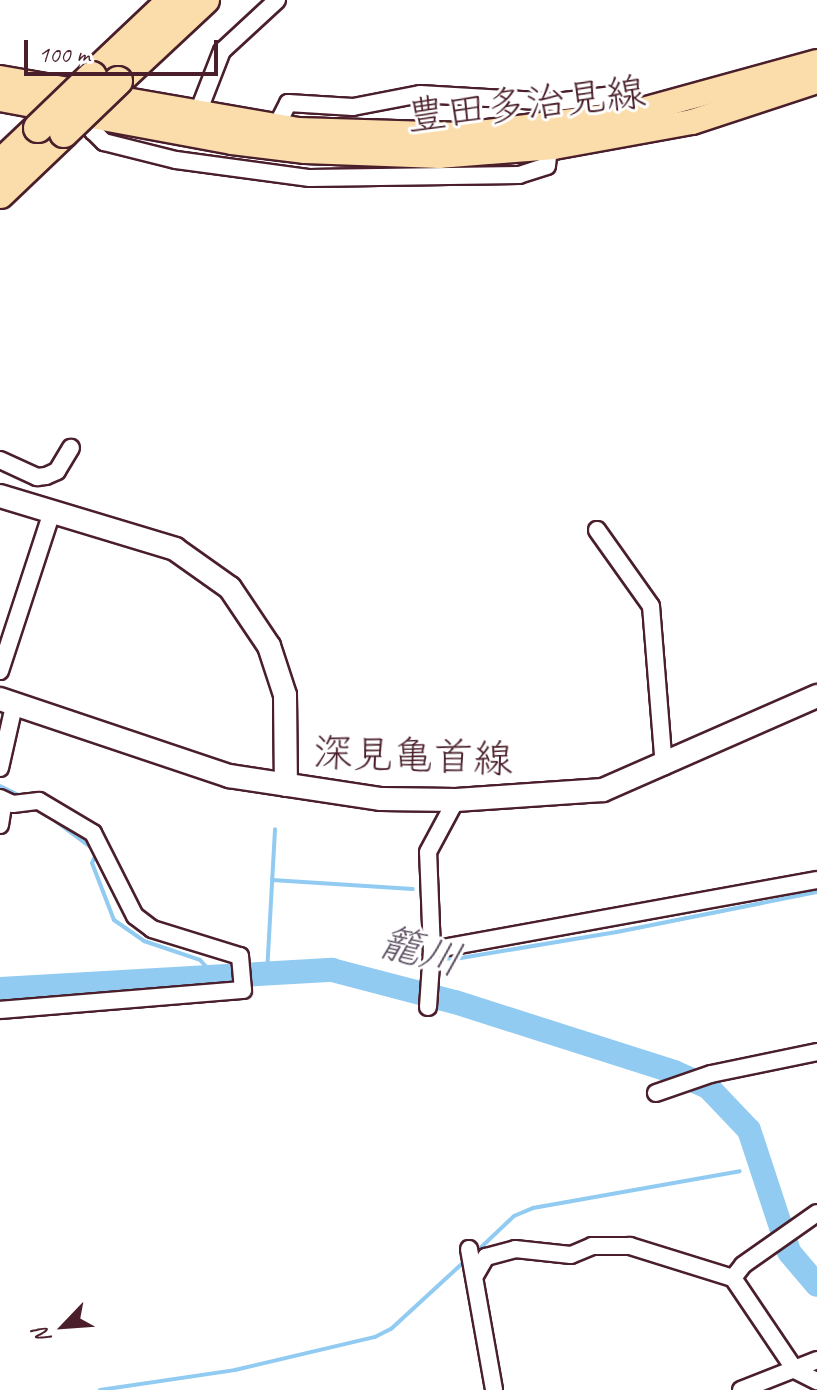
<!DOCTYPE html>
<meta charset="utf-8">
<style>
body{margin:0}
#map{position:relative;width:817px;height:1390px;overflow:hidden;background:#fff;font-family:Caveat,"Klee One",sans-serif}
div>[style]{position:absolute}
.stream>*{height:4px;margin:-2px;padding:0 2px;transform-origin:2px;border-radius:2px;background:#91cbf1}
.river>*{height:24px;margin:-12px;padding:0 12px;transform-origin:12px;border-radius:12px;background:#91cbf1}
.roads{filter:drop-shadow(2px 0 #4a1f2b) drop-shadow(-2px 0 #4a1f2b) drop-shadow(0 2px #4a1f2b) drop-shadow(0 -2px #4a1f2b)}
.street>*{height:16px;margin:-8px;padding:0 8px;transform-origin:8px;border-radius:8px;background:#fff}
.secondary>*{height:22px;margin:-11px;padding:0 11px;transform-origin:11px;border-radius:11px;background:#fff}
.primary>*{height:24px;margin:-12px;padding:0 12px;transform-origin:12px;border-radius:12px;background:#fbddab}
.highway>*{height:28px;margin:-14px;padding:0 14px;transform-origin:14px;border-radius:14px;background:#fbddab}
.bridges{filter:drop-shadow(2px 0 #4a1f2b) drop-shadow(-2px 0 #4a1f2b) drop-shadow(0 2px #4a1f2b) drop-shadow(0 -2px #4a1f2b)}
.highway-bridge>*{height:28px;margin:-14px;padding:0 14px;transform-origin:14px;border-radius:14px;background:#fbddab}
span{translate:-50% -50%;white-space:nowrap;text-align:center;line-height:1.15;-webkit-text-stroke:6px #fff;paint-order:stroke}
.street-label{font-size:40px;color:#4a1f2b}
.water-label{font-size:42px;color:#5f5366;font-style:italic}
.north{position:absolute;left:24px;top:1286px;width:80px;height:80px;-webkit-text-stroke:6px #fff;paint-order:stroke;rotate:245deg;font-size:22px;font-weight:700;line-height:32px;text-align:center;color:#4a1f2b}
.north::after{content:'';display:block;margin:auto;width:28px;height:36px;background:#4a1f2b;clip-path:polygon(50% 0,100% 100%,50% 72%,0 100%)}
.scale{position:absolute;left:24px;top:40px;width:194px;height:36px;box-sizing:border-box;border:4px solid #4a1f2b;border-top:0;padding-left:10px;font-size:24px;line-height:28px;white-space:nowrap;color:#4a1f2b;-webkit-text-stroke:6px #fff;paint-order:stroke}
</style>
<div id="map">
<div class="stream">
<div style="left:0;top:786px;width:25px;rotate:26deg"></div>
<div style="left:46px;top:814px;width:64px;rotate:36.7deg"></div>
<div style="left:97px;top:852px;width:12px;rotate:114deg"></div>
<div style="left:92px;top:863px;width:61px;rotate:68.9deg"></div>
<div style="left:114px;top:920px;width:37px;rotate:35deg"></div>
<div style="left:144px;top:941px;width:59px;rotate:18.7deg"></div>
<div style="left:200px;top:960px;width:21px;rotate:47deg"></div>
<div style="left:272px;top:880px;width:141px;rotate:3.7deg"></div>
<div style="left:438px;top:958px;width:17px;rotate:3deg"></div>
<div style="left:455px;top:959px;width:164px;rotate:-9.5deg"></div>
<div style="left:617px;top:932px;width:204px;rotate:-11.3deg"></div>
<div style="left:267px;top:973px;width:144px;rotate:-86.8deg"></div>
<div style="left:474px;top:1254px;width:55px;rotate:-43.5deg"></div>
<div style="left:514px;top:1216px;width:21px;rotate:-23deg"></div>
<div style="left:533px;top:1208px;width:210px;rotate:-10.1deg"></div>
<div style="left:100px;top:1390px;width:136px;rotate:-8.4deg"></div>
<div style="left:235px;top:1370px;width:144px;rotate:-13.3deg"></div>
<div style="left:375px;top:1337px;width:18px;rotate:-27deg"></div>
<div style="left:391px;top:1329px;width:103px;rotate:-42.6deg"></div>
</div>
<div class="river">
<div style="left:0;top:989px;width:333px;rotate:-3.3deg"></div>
<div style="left:332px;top:970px;width:127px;rotate:14.6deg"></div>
<div style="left:455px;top:1002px;width:230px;rotate:17.7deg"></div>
<div style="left:674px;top:1072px;width:37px;rotate:24deg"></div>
<div style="left:708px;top:1087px;width:59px;rotate:46.4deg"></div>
<div style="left:749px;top:1130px;width:128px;rotate:71.8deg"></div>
<div style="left:789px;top:1252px;width:43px;rotate:49.7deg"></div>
</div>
<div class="roads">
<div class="street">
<div style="left:197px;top:115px;width:69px;rotate:-68.7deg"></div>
<div style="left:222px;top:51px;width:75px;rotate:-42.8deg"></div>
<div style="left:97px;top:118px;width:14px;rotate:107deg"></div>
<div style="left:93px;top:131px;width:16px;rotate:45deg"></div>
<div style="left:104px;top:142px;width:74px;rotate:14deg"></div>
<div style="left:176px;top:160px;width:135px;rotate:7.7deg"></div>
<div style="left:310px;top:178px;width:209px;rotate:-0.8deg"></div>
<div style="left:519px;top:175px;width:29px;rotate:-18deg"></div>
<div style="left:547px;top:166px;width:19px;rotate:-84deg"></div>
<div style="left:276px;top:127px;width:27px;rotate:-63deg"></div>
<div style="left:288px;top:103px;width:65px;rotate:3.5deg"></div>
<div style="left:353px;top:107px;width:68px;rotate:-11deg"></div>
<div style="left:420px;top:94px;width:136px;rotate:3.4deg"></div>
<div style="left:556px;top:102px;width:57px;rotate:-7deg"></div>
<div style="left:613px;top:95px;width:24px;rotate:52deg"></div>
<div style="left:0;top:460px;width:41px;rotate:24.7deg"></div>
<div style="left:37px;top:477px;width:9px;rotate:-6deg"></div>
<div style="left:46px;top:476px;width:12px;rotate:-24deg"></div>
<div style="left:57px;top:471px;width:27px;rotate:-59deg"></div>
<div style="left:597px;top:530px;width:93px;rotate:54.6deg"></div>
<div style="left:651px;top:606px;width:161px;rotate:85.4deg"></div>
<div style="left:0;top:671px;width:167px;rotate:-71.9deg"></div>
<div style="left:0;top:768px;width:64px;rotate:-77.3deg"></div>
<div style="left:0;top:798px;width:14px;rotate:25deg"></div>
<div style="left:13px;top:804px;width:26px;rotate:-7deg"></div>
<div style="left:39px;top:801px;width:63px;rotate:30.7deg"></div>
<div style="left:93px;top:833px;width:93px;rotate:63.2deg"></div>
<div style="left:135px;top:916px;width:21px;rotate:37deg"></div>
<div style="left:152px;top:929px;width:92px;rotate:17.1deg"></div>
<div style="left:240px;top:956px;width:34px;rotate:85deg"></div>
<div style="left:243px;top:990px;width:244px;rotate:175.3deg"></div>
<div style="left:0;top:825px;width:24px;rotate:-81deg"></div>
<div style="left:432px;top:950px;width:391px;rotate:-10.3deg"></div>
<div style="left:428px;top:1007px;width:57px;rotate:-86deg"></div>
<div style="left:432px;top:950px;width:98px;rotate:-92.3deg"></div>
<div style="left:428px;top:852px;width:59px;rotate:-61.7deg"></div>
<div style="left:656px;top:1093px;width:58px;rotate:-19.1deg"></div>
<div style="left:711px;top:1074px;width:108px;rotate:-11.7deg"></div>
<div style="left:469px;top:1249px;width:143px;rotate:79.9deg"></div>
<div style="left:476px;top:1274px;width:20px;rotate:-60deg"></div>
<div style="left:486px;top:1257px;width:30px;rotate:-15deg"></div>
<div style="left:515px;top:1249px;width:56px;rotate:6.1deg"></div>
<div style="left:571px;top:1255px;width:23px;rotate:-23deg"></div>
<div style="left:592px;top:1246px;width:38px"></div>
<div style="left:630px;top:1246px;width:108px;rotate:17.3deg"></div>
<div style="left:733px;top:1278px;width:111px;rotate:56deg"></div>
<div style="left:795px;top:1370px;width:25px;rotate:27deg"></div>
<div style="left:733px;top:1278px;width:16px;rotate:-52deg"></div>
<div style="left:743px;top:1265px;width:90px;rotate:-35.1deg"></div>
<div style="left:741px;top:1390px;width:82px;rotate:-21.5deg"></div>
</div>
<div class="secondary">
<div style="left:0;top:496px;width:183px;rotate:16.8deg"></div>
<div style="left:175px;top:549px;width:67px;rotate:35.3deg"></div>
<div style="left:230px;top:588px;width:70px;rotate:56.1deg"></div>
<div style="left:269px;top:646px;width:52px;rotate:71.9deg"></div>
<div style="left:285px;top:695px;width:90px;rotate:89.4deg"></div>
<div style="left:0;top:699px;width:242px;rotate:18.6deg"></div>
<div style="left:229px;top:776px;width:154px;rotate:8.6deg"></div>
<div style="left:381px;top:799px;width:75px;rotate:0.8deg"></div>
<div style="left:456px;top:800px;width:147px;rotate:-3.9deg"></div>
<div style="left:603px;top:790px;width:234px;rotate:-23.7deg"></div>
</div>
<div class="primary">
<div style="left:0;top:78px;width:303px;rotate:9.9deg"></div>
<div style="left:298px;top:130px;width:165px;rotate:1.7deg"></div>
<div style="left:463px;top:135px;width:166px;rotate:-7.3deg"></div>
<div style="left:628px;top:114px;width:196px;rotate:-15.4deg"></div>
<div style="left:0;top:99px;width:236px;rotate:10.5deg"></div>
<div style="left:232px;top:142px;width:74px;rotate:7deg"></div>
<div style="left:305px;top:151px;width:134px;rotate:2.1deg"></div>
<div style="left:439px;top:156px;width:115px;rotate:-4.5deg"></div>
<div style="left:554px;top:147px;width:140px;rotate:-10.3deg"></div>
<div style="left:692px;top:122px;width:132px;rotate:-18.2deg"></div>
</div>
<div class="highway">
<div style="left:92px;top:76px;width:110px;rotate:-43.5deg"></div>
<div style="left:118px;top:81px;width:119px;rotate:-43deg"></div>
<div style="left:0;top:164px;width:52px;rotate:-43.5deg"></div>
<div style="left:0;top:194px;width:88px;rotate:-43.6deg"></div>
</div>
</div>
<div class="bridges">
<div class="highway-bridge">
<div style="left:38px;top:128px;width:75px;rotate:-43.9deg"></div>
<div style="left:64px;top:133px;width:75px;rotate:-43.9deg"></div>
</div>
</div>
<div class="street-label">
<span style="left:526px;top:104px;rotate:-6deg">豊田多治見線</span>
<span style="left:413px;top:756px;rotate:2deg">深見亀首線</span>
</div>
<div class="water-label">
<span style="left:420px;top:952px;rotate:15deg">籠川</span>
</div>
<div class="north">N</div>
<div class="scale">100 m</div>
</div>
